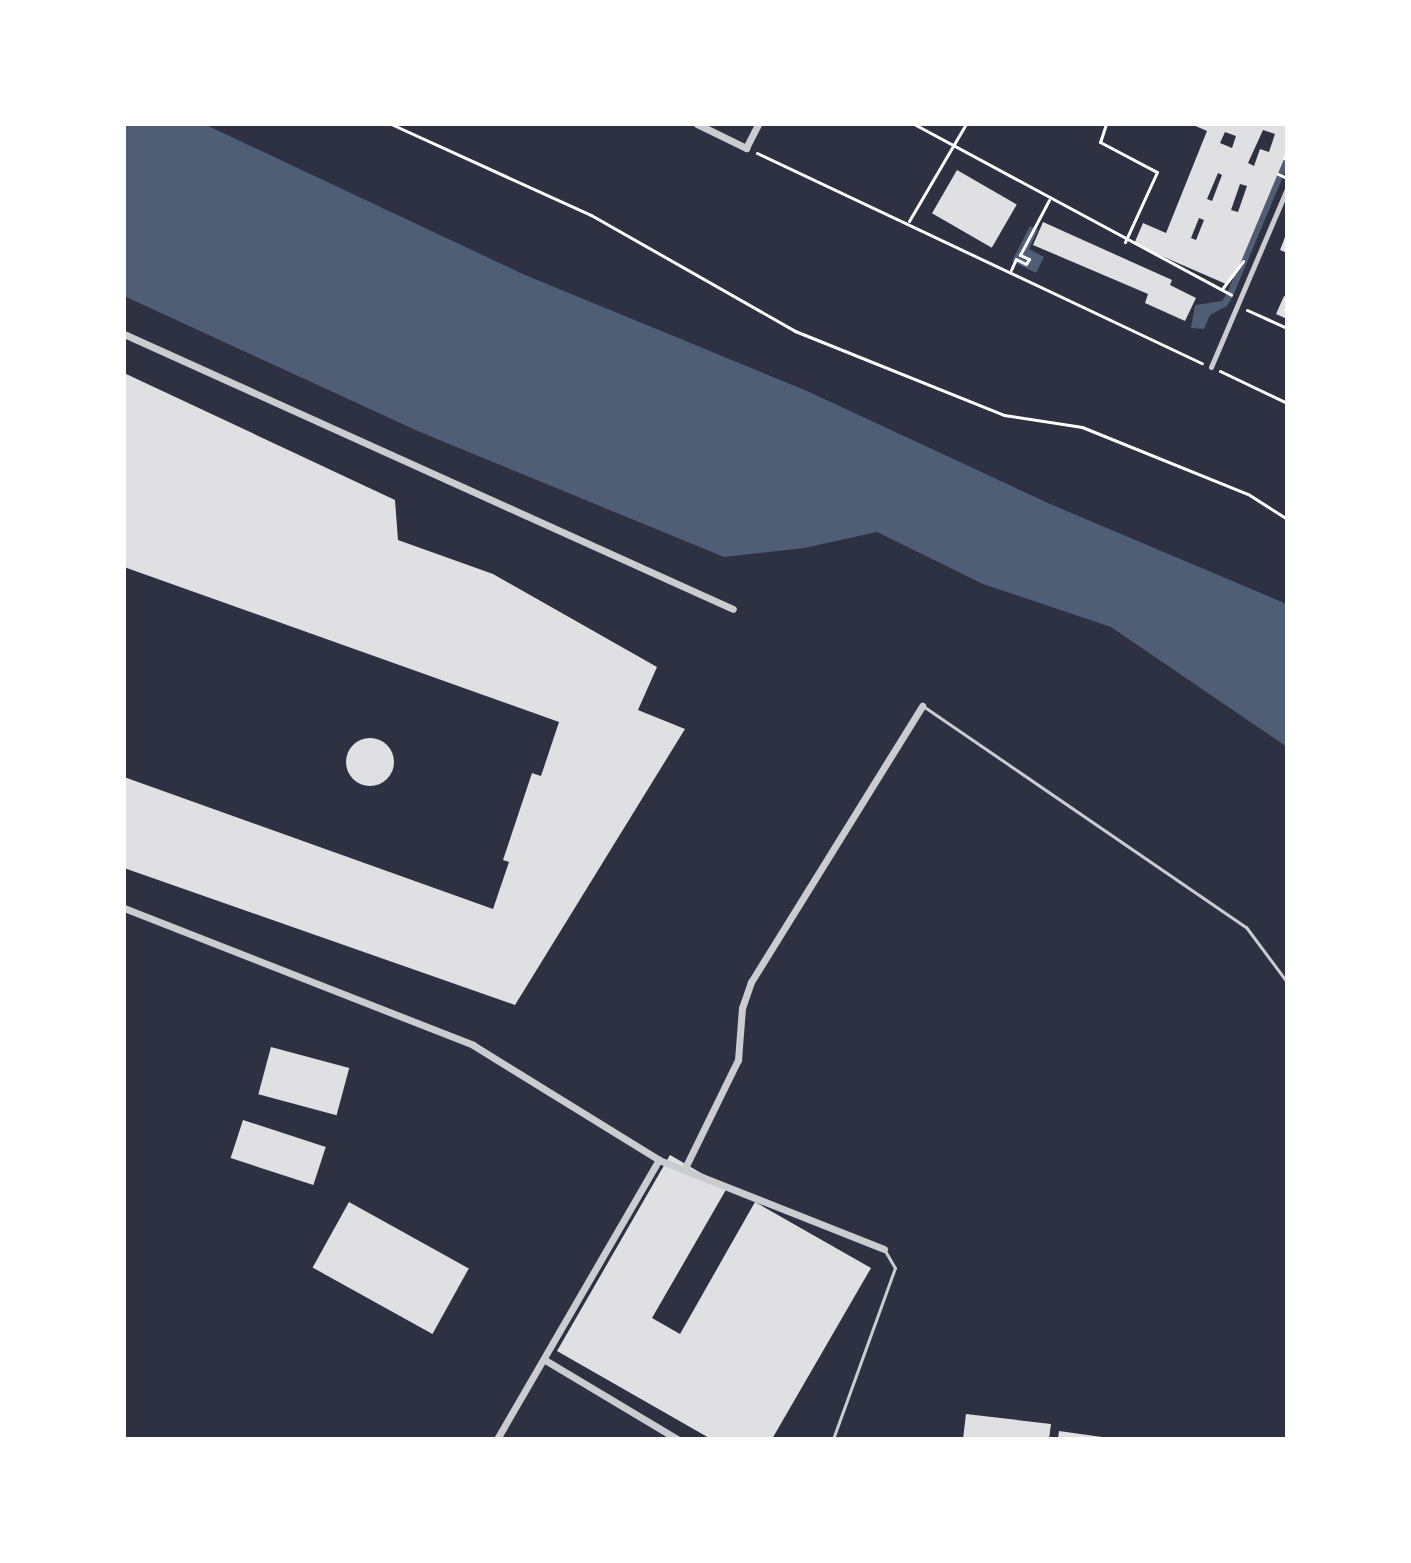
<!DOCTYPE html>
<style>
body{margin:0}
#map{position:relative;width:1411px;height:1563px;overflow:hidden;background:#2d3142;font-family:"Exo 2",sans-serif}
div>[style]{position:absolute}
.water>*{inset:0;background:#4f5d75}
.building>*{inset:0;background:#e0e0e3;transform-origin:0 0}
.round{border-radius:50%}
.path>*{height:3px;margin:-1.5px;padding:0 1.5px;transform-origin:1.5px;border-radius:1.5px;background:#fff}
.service>*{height:3px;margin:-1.5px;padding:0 1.5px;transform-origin:1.5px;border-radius:1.5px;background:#caccd0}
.pedestrian>*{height:5px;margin:-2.5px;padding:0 2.5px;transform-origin:2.5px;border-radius:2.5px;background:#caccd0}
.minor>*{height:7px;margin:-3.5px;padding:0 3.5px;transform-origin:3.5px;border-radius:3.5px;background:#caccd0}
span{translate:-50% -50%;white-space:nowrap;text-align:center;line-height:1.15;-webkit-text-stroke:7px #fff;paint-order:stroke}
.frame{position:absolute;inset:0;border:126px solid #fff;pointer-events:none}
</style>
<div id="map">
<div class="water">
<div style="clip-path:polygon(124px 124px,204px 124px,525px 275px,807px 391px,1050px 504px,1282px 602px,1287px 605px,1287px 747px,1111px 627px,983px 584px,877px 532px,804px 548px,724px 557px,420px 432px,124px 296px)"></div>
<div style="clip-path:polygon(1287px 152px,1287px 167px,1233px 296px,1227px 306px,1210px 315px,1204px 329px,1191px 328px,1195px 305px,1222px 301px,1227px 293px)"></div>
<div style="clip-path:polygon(1030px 226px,1038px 230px,1029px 249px,1044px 257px,1036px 273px,1012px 261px)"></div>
</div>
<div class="building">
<div style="clip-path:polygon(evenodd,1191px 124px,1287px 124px,1287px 152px,1235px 276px,1226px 284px,1134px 244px,1143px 223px,1166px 233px,1207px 131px,1191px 124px,1263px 130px,1275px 134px,1269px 152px,1260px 149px,1254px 166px,1248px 163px,1263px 130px,1191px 124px,1225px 132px,1236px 136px,1232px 148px,1220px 143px,1225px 132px,1191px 124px,1218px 173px,1222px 175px,1212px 201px,1207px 199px,1218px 173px,1191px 124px,1240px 184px,1247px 186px,1238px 212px,1231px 210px,1240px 184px,1191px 124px,1199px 218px,1204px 220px,1196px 240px,1191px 238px,1199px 218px)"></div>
<div style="left:957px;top:170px;width:69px;height:50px;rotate:30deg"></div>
<div style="clip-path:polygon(1043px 222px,1172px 280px,1170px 285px,1196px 298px,1185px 321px,1145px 303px,1148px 294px,1033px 245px)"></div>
<div style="clip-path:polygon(1287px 232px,1287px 253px,1280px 250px)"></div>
<div style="clip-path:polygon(1284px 296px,1287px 298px,1287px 319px,1276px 314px)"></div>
<div style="clip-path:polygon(124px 373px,395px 500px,398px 540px,493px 574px,657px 667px,638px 710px,685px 729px,515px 1005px,124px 868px,124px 777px,493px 909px,509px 862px,503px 860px,532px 773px,541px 776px,559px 722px,124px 567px)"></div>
<div class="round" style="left:346px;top:738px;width:48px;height:48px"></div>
<div style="left:271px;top:1047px;width:81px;height:49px;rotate:15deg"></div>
<div style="left:243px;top:1120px;width:87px;height:40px;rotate:18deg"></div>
<div style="clip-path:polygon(670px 1155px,727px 1188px,652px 1318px,680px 1334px,755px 1202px,871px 1268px,772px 1439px,711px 1439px,557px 1351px)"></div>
<div style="left:349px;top:1202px;width:137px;height:75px;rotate:29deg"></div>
<div style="clip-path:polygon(966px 1414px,1051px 1424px,1049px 1439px,963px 1439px)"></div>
<div style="clip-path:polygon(1059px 1431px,1102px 1437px,1102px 1439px,1058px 1439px)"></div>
</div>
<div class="path">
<div style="left:391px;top:124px;width:220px;rotate:24.5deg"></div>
<div style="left:591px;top:215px;width:235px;rotate:29.6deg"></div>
<div style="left:795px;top:331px;width:225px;rotate:21.9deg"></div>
<div style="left:1004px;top:415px;width:79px;rotate:8.7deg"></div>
<div style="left:1082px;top:427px;width:179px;rotate:22deg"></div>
<div style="left:1248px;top:494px;width:46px;rotate:32.7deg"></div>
<div style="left:914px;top:124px;width:360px;rotate:28.3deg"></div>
<div style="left:1106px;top:124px;width:19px;rotate:108deg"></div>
<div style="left:1100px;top:142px;width:64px;rotate:27.8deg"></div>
<div style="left:1157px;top:172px;width:77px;rotate:114.6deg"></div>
<div style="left:757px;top:153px;width:492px;rotate:25.3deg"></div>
<div style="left:1284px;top:158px;width:3px;rotate:18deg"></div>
<div style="left:1278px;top:174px;width:10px;rotate:24deg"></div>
<div style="left:909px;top:221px;width:113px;rotate:-59.6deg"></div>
<div style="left:1026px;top:264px;width:6px;rotate:-59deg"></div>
<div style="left:1029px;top:259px;width:10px;rotate:-156deg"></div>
<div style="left:1020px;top:255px;width:62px;rotate:-62.2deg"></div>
<div style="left:1011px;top:270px;width:12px;rotate:-66deg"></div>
<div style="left:1016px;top:259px;width:11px;rotate:27deg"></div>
<div style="left:1222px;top:289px;width:35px;rotate:-53deg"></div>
<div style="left:1247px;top:310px;width:44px;rotate:24.2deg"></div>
<div style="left:1220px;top:371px;width:74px;rotate:25.5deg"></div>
</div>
<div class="service">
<div style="left:923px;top:706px;width:391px;rotate:34.4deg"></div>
<div style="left:1246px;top:927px;width:69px;rotate:53.3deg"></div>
<div style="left:833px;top:1439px;width:182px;rotate:-70.1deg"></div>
<div style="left:895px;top:1268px;width:22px;rotate:-120deg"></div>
</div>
<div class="pedestrian">
<div style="left:1211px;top:367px;width:194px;rotate:-66.9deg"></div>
</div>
<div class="minor">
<div style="left:697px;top:124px;width:55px;rotate:26.1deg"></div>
<div style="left:746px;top:148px;width:27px;rotate:-63deg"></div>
<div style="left:124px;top:334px;width:668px;rotate:24.3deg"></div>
<div style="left:124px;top:908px;width:375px;rotate:21.4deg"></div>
<div style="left:473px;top:1045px;width:219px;rotate:31.7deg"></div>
<div style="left:659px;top:1160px;width:242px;rotate:21.6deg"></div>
<div style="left:684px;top:1170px;width:123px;rotate:-63.9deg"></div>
<div style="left:738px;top:1060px;width:52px;rotate:-85.6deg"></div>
<div style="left:742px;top:1008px;width:28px;rotate:-71deg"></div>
<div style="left:751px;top:982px;width:325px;rotate:-58.2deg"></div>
<div style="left:545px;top:1360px;width:154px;rotate:30.9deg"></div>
<div style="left:497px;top:1439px;width:323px;rotate:-59.9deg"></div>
</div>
<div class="frame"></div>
</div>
